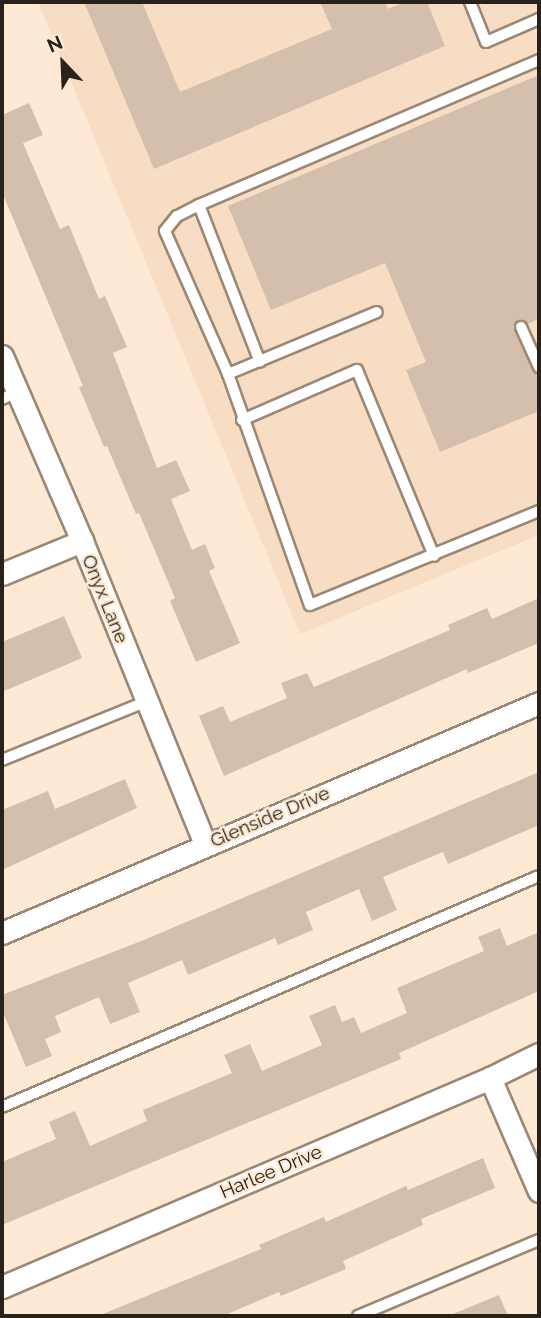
<!DOCTYPE html>
<style>
body{margin:0}
#map{position:relative;width:541px;height:1318px;overflow:hidden;background:#fde9d4;font-family:Raleway,sans-serif}
div>[style]{position:absolute}
.built>*{inset:0;background:#f7ddc3}
.building>*{inset:0;background:#d4bfac}
.roads{filter:drop-shadow(2px 0 #9a8875) drop-shadow(-2px 0 #9a8875) drop-shadow(0 2px #9a8875) drop-shadow(0 -2px #9a8875)}
.lane>*{height:10px;margin:-5px;padding:0 5px;transform-origin:5px;border-radius:5px;background:#fff}
.street>*{height:21px;margin:-10.5px;padding:0 10.5px;transform-origin:10.5px;border-radius:10.5px;background:#fff}
span{translate:-50% -50%;white-space:nowrap;text-align:center;line-height:1.15;-webkit-text-stroke:5px #fde9d4;paint-order:stroke}
.street-label{font-size:19px;color:#29221a}
.frame{position:absolute;inset:0;border:4px solid #29221a;pointer-events:none}
.north{position:absolute;left:28px;top:28px;width:70px;height:70px;-webkit-text-stroke:5px #fde9d4;paint-order:stroke;rotate:337deg;font-size:19px;font-weight:700;line-height:28px;text-align:center;color:#29221a}
.north::after{content:'';display:block;margin:auto;width:24px;height:32px;background:#29221a;clip-path:polygon(50% 0,100% 100%,50% 72%,0 100%)}
</style>
<div id="map">
<div class="built">
<div style="clip-path:polygon(38px 2px,539px 2px,539px 535px,300px 634px)"></div>
</div>
<div class="building">
<div style="clip-path:polygon(84px 2px,142px 2px,180px 92px,332px 29px,320px 2px,385px 2px,388px 9px,405px 2px,427px 2px,445px 46px,154px 169px)"></div>
<div style="clip-path:polygon(539px 75px,539px 318px,528px 324px,518px 320px,513px 327px,532px 370px,539px 375px,539px 411px,440px 452px,406px 370px,426px 362px,385px 263px,271px 310px,228px 206px)"></div>
<div style="clip-path:polygon(29px 103px,43px 135px,23px 143px,60px 229px,69px 225px,99px 299px,105px 296px,127px 347px,113px 353px,157px 468px,176px 460px,190px 491px,171px 499px,192px 550px,205px 544px,215px 568px,209px 571px,240px 643px,196px 662px,170px 601px,175px 598px,139px 513px,136px 514px,107px 446px,104px 447px,79px 387px,83px 386px,2px 192px,2px 115px)"></div>
<div style="clip-path:polygon(539px 598px,539px 643px,468px 673px,467px 669px,224px 776px,199px 716px,223px 706px,230px 722px,287px 698px,281px 683px,307px 673px,314px 687px,450px 630px,448px 625px,487px 608px,492px 619px)"></div>
<div style="clip-path:polygon(64px 616px,82px 658px,2px 692px,2px 642px)"></div>
<div style="clip-path:polygon(539px 772px,539px 825px,448px 864px,443px 852px,383px 877px,397px 910px,372px 921px,359px 889px,306px 912px,313px 930px,278px 945px,275px 938px,188px 975px,182px 960px,128px 983px,140px 1012px,110px 1024px,99px 997px,55px 1016px,61px 1032px,45px 1039px,52px 1056px,26px 1067px,2px 1010px,2px 995px,144px 940px)"></div>
<div style="clip-path:polygon(125px 779px,137px 808px,2px 870px,2px 810px,48px 791px,55px 809px)"></div>
<div style="clip-path:polygon(500px 928px,507px 946px,539px 932px,539px 991px,399px 1053px,401px 1059px,2px 1225px,2px 1162px,56px 1139px,49px 1122px,75px 1111px,90px 1146px,147px 1121px,143px 1110px,232px 1073px,224px 1055px,250px 1044px,262px 1071px,322px 1045px,309px 1016px,335px 1005px,342px 1022px,354px 1017px,361px 1033px,407px 1013px,397px 988px,484px 951px,478px 937px)"></div>
<div style="clip-path:polygon(483px 1158px,495px 1188px,421px 1219px,423px 1225px,343px 1261px,346px 1269px,281px 1296px,279px 1292px,223px 1316px,98px 1316px,261px 1249px,259px 1245px,324px 1217px,326px 1222px,406px 1186px,408px 1190px)"></div>
<div style="clip-path:polygon(499px 1295px,508px 1316px,448px 1316px)"></div>
</div>
<div class="roads">
<div class="lane">
<div style="left:470px;top:2px;width:43px;rotate:68.2deg"></div>
<div style="left:486px;top:42px;width:58px;rotate:-23.5deg"></div>
<div style="left:539px;top:60px;width:370px;rotate:156.9deg"></div>
<div style="left:199px;top:205px;width:25px;rotate:153deg"></div>
<div style="left:177px;top:216px;width:19px;rotate:129deg"></div>
<div style="left:165px;top:231px;width:156px;rotate:66.2deg"></div>
<div style="left:228px;top:374px;width:245px;rotate:70.5deg"></div>
<div style="left:310px;top:605px;width:248px;rotate:-22.3deg"></div>
<div style="left:199px;top:205px;width:168px;rotate:68.8deg"></div>
<div style="left:521px;top:327px;width:44px;rotate:65.8deg"></div>
<div style="left:228px;top:374px;width:161px;rotate:-22.6deg"></div>
<div style="left:2px;top:399px;width:17px;rotate:-25deg"></div>
<div style="left:242px;top:420px;width:125px;rotate:-23.5deg"></div>
<div style="left:357px;top:370px;width:201px;rotate:67.5deg"></div>
<div style="left:2px;top:760px;width:157px;rotate:-22.1deg"></div>
<div style="left:2px;top:1107px;width:585px;rotate:-23.28deg"></div>
<div style="left:358px;top:1316px;width:196px;rotate:-22.8deg"></div>
</div>
<div class="street">
<div style="left:2px;top:356px;width:202px;rotate:66.6deg"></div>
<div style="left:82px;top:541px;width:327px;rotate:67.9deg"></div>
<div style="left:2px;top:574px;width:87px;rotate:-22.4deg"></div>
<div style="left:2px;top:933px;width:584px;rotate:-23.19deg"></div>
<div style="left:490px;top:1078px;width:123px;rotate:66.6deg"></div>
<div style="left:2px;top:1287px;width:531px;rotate:-23.18deg"></div>
<div style="left:490px;top:1078px;width:55px;rotate:-26.1deg"></div>
</div>
</div>
<div class="street-label">
<span style="left:105px;top:599px;rotate:68deg">Onyx Lane</span>
<span style="left:270px;top:817px;rotate:-23deg">Glenside Drive</span>
<span style="left:271px;top:1172px;rotate:-23deg">Harlee Drive</span>
</div>
<div class="frame"></div>
<div class="north">N</div>
</div>
